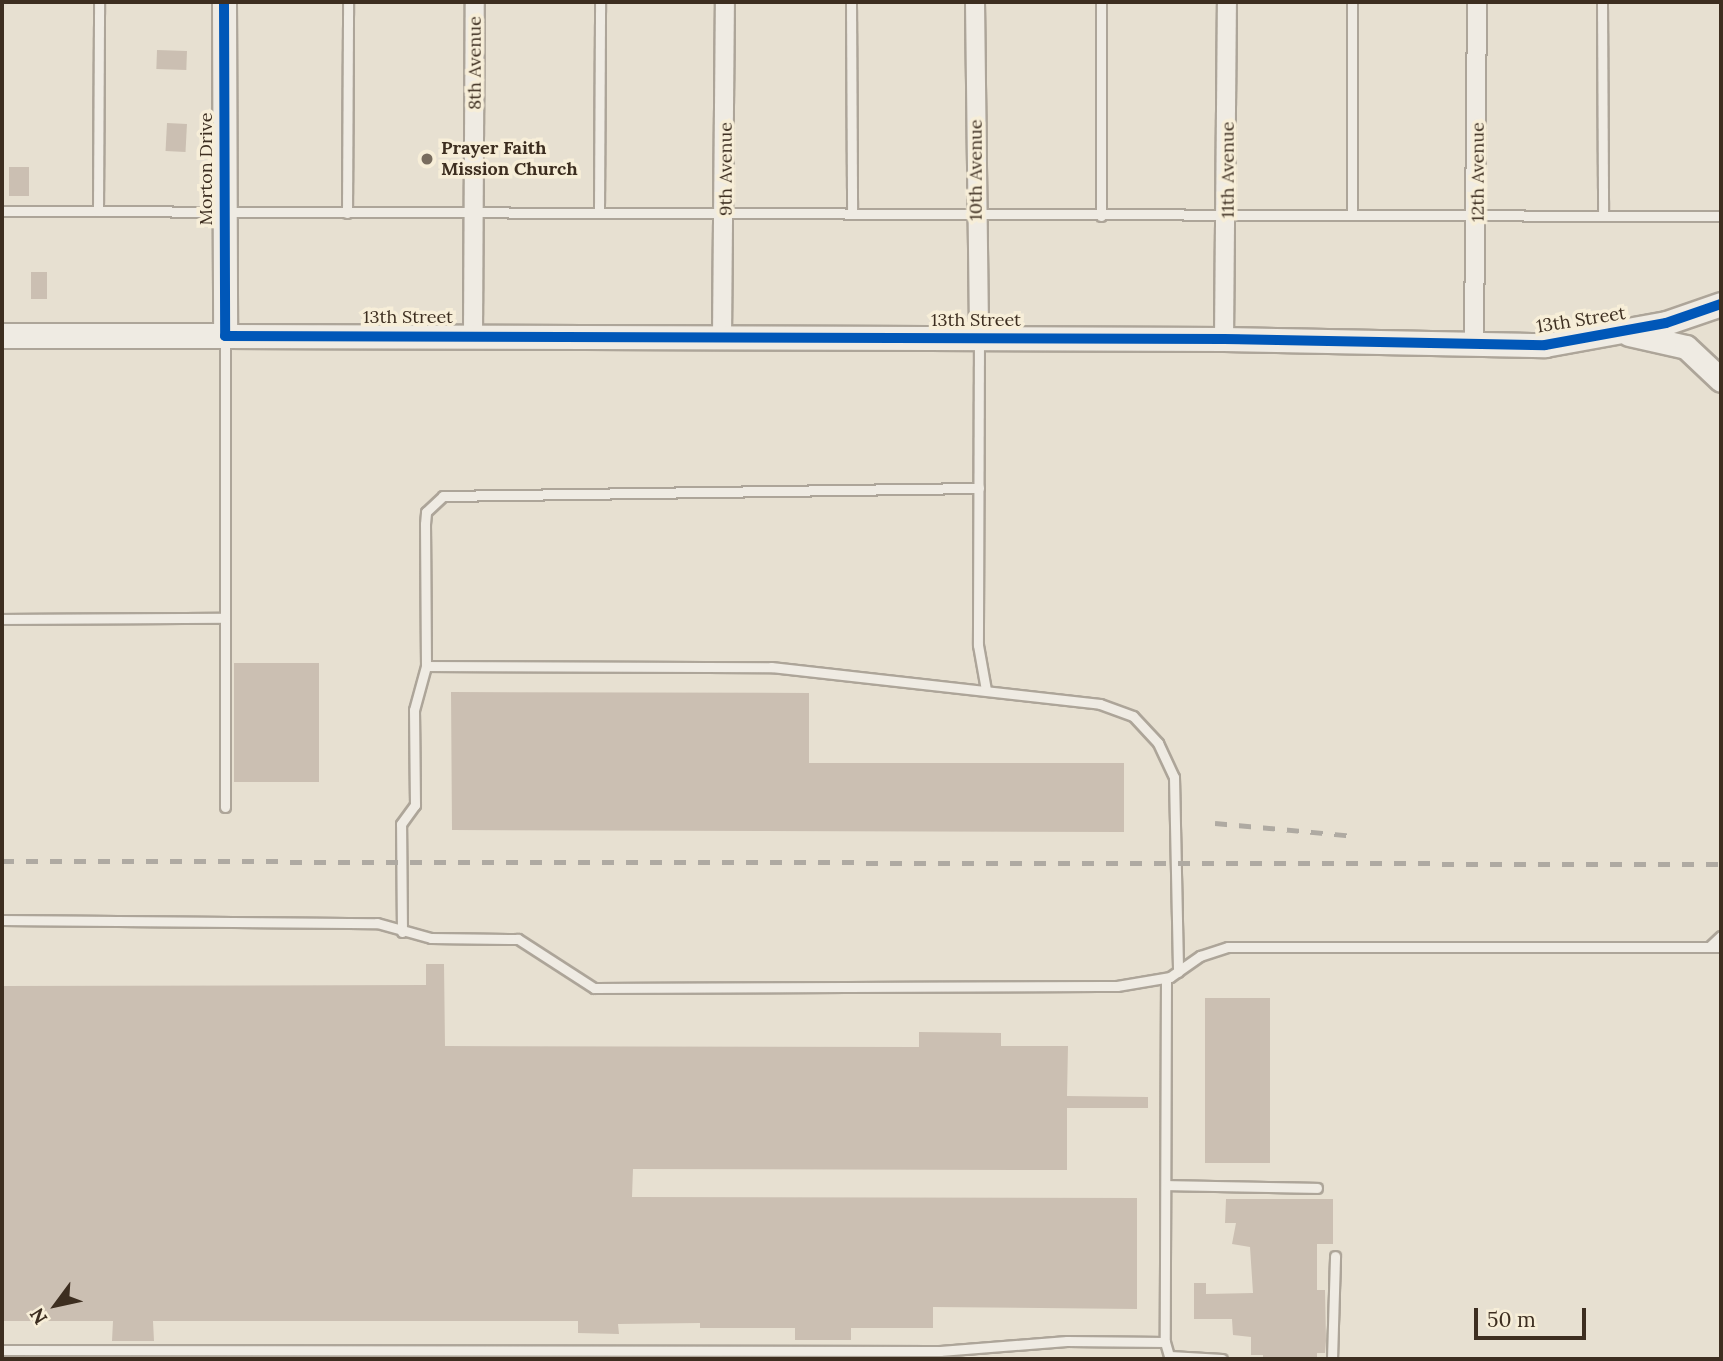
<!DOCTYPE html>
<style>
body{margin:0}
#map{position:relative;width:1723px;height:1361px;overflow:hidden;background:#e7e0d1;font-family:Lora,serif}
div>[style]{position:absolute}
.building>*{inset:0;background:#cbbfb2;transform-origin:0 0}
.roads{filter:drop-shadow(2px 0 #ada599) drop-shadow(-2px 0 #ada599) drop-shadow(0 2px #ada599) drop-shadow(0 -2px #ada599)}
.service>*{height:9px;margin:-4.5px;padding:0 4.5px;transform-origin:4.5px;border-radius:4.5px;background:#efebe3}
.minor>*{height:18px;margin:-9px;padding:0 9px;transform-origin:9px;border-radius:9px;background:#efebe3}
.tertiary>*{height:23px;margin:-11.5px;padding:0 11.5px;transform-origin:11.5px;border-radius:11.5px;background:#efebe3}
.secondary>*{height:24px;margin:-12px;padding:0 12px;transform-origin:12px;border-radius:12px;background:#efebe3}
.rail>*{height:4.5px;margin-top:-2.25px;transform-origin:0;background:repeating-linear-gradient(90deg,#afaaa2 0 12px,transparent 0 24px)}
.cycleway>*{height:10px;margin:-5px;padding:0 5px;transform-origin:5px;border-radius:5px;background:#0057b8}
.dots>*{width:19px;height:19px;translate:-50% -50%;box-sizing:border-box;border:4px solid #f7eed8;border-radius:50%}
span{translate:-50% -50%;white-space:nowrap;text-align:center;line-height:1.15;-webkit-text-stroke:7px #f7eed8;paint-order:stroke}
.street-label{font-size:18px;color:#3d2e20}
.poi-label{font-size:18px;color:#3d2e20;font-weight:700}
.left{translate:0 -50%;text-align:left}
.frame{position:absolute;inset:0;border:4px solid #3d2e20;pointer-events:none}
.north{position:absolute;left:21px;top:1270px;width:70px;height:70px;-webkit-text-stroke:5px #f7eed8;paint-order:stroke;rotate:237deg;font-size:19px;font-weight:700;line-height:28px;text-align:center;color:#3d2e20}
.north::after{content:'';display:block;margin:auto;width:24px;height:32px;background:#3d2e20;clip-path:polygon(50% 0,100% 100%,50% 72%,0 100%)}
.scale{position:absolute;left:1474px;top:1308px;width:112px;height:32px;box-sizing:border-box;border:4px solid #3d2e20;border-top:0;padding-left:9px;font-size:21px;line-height:24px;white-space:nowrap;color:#3d2e20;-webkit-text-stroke:5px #f7eed8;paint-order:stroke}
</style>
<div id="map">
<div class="building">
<div style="left:157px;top:50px;width:30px;height:19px;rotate:2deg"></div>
<div style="left:167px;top:123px;width:20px;height:28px;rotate:3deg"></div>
<div style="left:9px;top:167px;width:20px;height:29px"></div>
<div style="left:31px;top:272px;width:16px;height:27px"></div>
<div style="left:234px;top:663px;width:85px;height:119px"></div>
<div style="clip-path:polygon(451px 692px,809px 693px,809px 763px,1124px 763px,1124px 832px,452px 830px)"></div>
<div style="clip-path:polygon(426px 964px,444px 964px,445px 1046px,919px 1047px,919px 1032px,1001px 1033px,1001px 1046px,1068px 1046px,1067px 1096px,1148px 1097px,1148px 1108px,1067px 1108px,1067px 1170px,633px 1169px,632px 1197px,1137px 1198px,1137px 1309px,933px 1307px,933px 1328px,851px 1328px,851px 1340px,795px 1340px,795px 1328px,700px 1328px,700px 1323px,618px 1324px,619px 1334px,578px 1333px,578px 1321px,153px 1321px,154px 1341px,112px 1341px,113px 1321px,2px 1321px,2px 986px,426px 985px)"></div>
<div style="left:1205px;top:998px;width:65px;height:165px"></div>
<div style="clip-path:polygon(1226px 1199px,1333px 1199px,1333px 1244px,1317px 1244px,1317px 1290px,1325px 1290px,1326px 1341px,1325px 1353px,1317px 1353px,1317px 1359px,1263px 1359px,1263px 1355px,1251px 1355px,1251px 1337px,1233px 1335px,1232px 1319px,1194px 1319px,1194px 1283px,1206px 1283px,1206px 1294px,1253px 1293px,1250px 1247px,1232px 1244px,1236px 1223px,1225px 1223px)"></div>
</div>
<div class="roads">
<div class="service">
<div style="left:851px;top:2px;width:209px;rotate:89.7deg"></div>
<div style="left:1602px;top:2px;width:212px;rotate:89.7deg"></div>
<div style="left:599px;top:210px;width:208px;rotate:-89.7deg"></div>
<div style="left:2px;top:211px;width:1719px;rotate:0.17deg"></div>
<div style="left:98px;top:211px;width:209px;rotate:-89.7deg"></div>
<div style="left:1352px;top:212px;width:210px;rotate:-90deg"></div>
<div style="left:347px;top:213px;width:211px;rotate:-89.7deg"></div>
<div style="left:1101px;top:216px;width:214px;rotate:-90deg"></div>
<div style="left:225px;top:336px;width:471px;rotate:90deg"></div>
<div style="left:979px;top:339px;width:306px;rotate:90.2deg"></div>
<div style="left:978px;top:645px;width:46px;rotate:79.9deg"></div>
<div style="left:2px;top:619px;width:223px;rotate:-0.3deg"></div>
<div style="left:426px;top:666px;width:142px;rotate:-90.4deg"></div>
<div style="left:425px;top:524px;width:12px;rotate:-85deg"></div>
<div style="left:426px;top:512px;width:23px;rotate:-43deg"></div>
<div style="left:443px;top:496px;width:536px;rotate:-0.86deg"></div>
<div style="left:2px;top:920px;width:375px;rotate:0.5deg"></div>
<div style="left:377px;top:923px;width:56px;rotate:15.5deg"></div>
<div style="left:431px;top:938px;width:87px;rotate:0.7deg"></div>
<div style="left:518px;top:939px;width:90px;rotate:32.8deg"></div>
<div style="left:594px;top:988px;width:523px;rotate:-0.22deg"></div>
<div style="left:1117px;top:986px;width:54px;rotate:-9.6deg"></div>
<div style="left:1170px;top:977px;width:37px;rotate:-35deg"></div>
<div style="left:1200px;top:956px;width:29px;rotate:-18deg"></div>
<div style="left:1228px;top:947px;width:493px"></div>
<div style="left:402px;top:932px;width:108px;rotate:-90.5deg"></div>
<div style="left:401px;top:824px;width:24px;rotate:-54deg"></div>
<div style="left:415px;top:805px;width:95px;rotate:-90.6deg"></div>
<div style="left:414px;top:710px;width:46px;rotate:-74.7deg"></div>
<div style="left:426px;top:666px;width:345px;rotate:0.2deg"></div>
<div style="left:771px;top:667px;width:331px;rotate:6.4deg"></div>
<div style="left:1100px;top:704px;width:35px;rotate:20deg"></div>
<div style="left:1133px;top:716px;width:37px;rotate:47deg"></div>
<div style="left:1158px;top:743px;width:38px;rotate:65deg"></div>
<div style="left:1174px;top:777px;width:195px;rotate:88.8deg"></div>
<div style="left:1709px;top:947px;width:16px;rotate:-43deg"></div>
<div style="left:1166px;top:978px;width:364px;rotate:90.2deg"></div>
<div style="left:1165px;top:1342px;width:18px;rotate:74deg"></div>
<div style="left:1166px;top:1185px;width:151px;rotate:1.1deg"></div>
<div style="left:2px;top:1350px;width:938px;rotate:0.06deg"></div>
<div style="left:940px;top:1351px;width:127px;rotate:-4.5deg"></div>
<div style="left:1067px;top:1341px;width:98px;rotate:0.6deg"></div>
<div style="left:1170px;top:1356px;width:52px;rotate:3.3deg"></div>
<div style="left:1332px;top:1359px;width:103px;rotate:-88.3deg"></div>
</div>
<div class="minor">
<div style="left:975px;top:2px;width:335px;rotate:89.3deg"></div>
<div style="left:473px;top:334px;width:332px;rotate:-89.7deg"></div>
<div style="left:722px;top:336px;width:334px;rotate:-89.5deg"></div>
<div style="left:1224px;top:339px;width:337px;rotate:-89.5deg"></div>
<div style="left:1474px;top:343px;width:341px;rotate:-89.5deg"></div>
</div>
<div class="tertiary">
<div style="left:224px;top:2px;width:334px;rotate:89.8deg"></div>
<div style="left:225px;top:336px;width:999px;rotate:0.17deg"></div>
<div style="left:1224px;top:339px;width:321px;rotate:1.1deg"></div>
<div style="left:1545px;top:345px;width:123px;rotate:-10.3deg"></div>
<div style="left:1666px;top:323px;width:58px;rotate:-19.1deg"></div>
<div style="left:1629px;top:334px;width:58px;rotate:12.8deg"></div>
<div style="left:1686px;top:347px;width:48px;rotate:43.3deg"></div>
</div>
<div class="secondary">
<div style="left:2px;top:336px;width:223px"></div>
</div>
</div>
<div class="rail">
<div style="left:1215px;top:823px;width:142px;rotate:5.3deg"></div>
<div style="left:2px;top:861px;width:1719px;rotate:0.1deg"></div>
</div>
<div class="cycleway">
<div style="left:224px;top:2px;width:334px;rotate:89.8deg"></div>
<div style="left:225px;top:336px;width:999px;rotate:0.17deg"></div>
<div style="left:1224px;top:339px;width:321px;rotate:1.1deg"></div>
<div style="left:1545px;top:345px;width:123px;rotate:-10.3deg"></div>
<div style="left:1666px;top:323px;width:58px;rotate:-19.1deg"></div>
</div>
<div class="dots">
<div style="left:427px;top:159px;background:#786c5e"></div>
</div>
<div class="street-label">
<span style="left:475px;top:63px;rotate:-90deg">8th Avenue</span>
<span style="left:206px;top:169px;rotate:-90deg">Morton Drive</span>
<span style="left:726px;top:169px;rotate:-90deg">9th Avenue</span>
<span style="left:976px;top:170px;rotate:-90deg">10th Avenue</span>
<span style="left:1228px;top:170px;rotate:-90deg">11th Avenue</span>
<span style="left:1478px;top:172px;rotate:-90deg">12th Avenue</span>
<span style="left:408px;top:317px">13th Street</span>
<span style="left:976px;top:320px">13th Street</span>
<span style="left:1581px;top:320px;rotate:-9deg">13th Street</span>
</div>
<div class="poi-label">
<span class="left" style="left:441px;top:159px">Prayer Faith<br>Mission Church</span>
</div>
<div class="frame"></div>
<div class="north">N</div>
<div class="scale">50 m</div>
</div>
